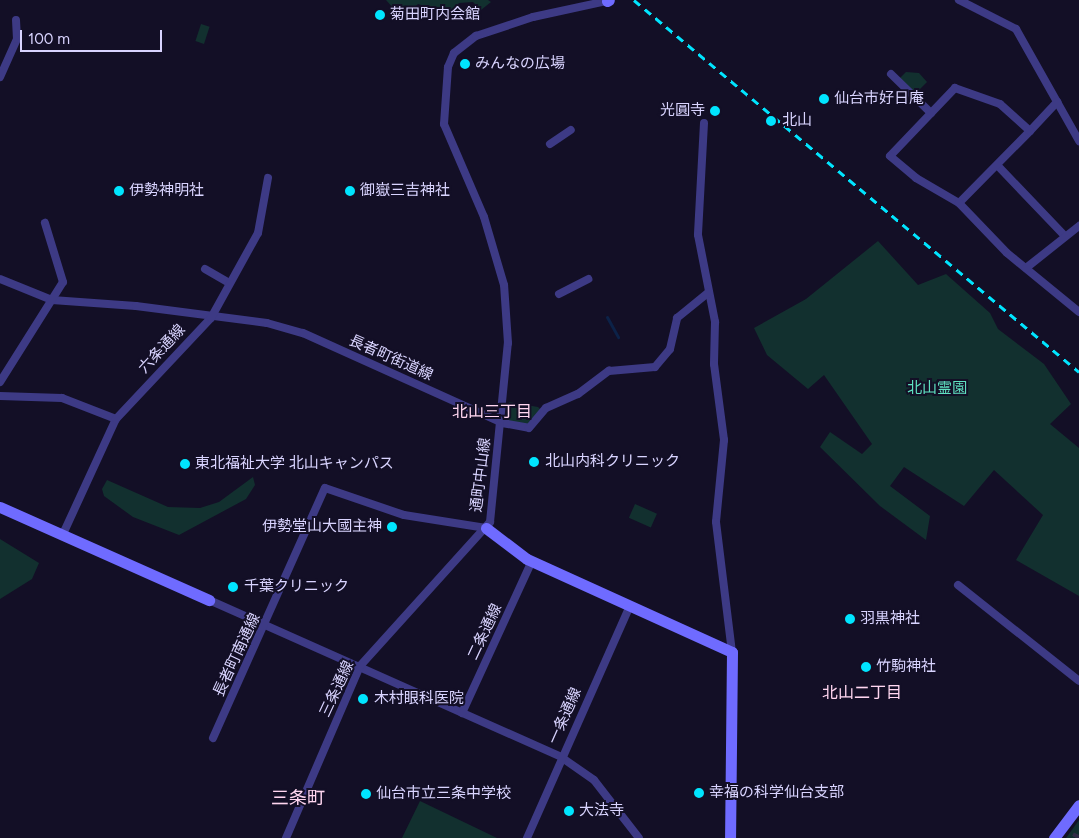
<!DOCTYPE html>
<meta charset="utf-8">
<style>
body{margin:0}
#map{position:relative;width:1079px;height:838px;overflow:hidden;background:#130f26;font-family:Figtree,"Noto Sans JP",sans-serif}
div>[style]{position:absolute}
.green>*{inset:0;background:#12302f;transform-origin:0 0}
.stream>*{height:3px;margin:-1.5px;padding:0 1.5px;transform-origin:1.5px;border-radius:1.5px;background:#0c2248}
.secondary-tunnel>*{height:11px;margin-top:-5.5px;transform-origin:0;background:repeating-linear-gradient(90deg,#312d47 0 11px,transparent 0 16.5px)}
.street>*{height:8px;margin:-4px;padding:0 4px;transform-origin:4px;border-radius:4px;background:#3d3a85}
.secondary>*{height:11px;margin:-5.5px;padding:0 5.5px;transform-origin:5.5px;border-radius:5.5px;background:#6f6bff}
.rail>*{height:3px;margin-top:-1.5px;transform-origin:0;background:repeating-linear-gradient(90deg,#00e5ff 0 8px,transparent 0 14px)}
.dots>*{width:14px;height:14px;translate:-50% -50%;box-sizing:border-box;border:2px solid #130f26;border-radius:50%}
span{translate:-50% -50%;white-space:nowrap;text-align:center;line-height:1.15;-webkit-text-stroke:4px #130f26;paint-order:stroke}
.poi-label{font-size:15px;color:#d9d4ff}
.left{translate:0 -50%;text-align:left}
.right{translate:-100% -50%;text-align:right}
.street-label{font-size:15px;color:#d9d4ff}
.park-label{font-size:15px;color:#5fe0c0}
.neighbourhood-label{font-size:16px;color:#ffd6f0}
.quarter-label{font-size:18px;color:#ffd6f0}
.scale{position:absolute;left:20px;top:30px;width:142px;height:22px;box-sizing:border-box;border:2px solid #d9d4ff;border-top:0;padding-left:6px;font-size:15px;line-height:18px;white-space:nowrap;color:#d9d4ff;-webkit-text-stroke:4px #130f26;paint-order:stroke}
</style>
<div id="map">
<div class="green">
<div style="clip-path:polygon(386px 0,488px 0,491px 2px,481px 10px,473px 2px,459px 3px,449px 13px,418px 4px,402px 18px)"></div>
<div style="left:201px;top:24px;width:9px;height:18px;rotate:18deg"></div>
<div style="clip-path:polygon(906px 72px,919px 73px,927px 82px,914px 95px,898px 80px)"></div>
<div style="clip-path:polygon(878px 241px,918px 285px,946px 274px,990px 313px,998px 329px,1044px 364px,1071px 404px,1050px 424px,1079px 448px,1079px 596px,1016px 560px,1043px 515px,994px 470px,964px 506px,904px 467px,890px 486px,930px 516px,926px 540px,880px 506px,820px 447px,830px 432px,862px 454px,872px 444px,824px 375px,808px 389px,767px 355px,754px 328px,806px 299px)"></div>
<div style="clip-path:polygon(509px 402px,538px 407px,541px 410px,528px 425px,505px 421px)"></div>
<div style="clip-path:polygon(253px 477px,255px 485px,246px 499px,179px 535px,133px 517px,104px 496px,102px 489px,107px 480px,168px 507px,200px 508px,219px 502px)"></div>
<div style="left:635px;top:504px;width:24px;height:15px;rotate:24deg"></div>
<div style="clip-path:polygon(0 539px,39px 563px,32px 579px,0 599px)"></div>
<div style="clip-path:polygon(420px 801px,497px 838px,402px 838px)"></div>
<div style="clip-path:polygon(1079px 820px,1079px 838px,1066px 838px)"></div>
</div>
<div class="stream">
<div style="left:607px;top:317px;width:23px;rotate:61deg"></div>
</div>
<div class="secondary-tunnel">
<div style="left:1077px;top:838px;width:4px;rotate:-63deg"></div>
</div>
<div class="street">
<div style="left:959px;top:0;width:64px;rotate:27deg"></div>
<div style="left:1016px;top:29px;width:129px;rotate:60.6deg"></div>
<div style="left:891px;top:74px;width:56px;rotate:44.3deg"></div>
<div style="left:0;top:77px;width:42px;rotate:-65.9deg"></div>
<div style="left:17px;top:39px;width:19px;rotate:-93deg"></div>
<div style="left:704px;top:123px;width:112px;rotate:93.1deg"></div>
<div style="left:698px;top:235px;width:89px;rotate:78.9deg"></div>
<div style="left:715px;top:322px;width:42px;rotate:91.4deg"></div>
<div style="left:714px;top:364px;width:77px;rotate:82.5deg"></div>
<div style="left:724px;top:440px;width:82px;rotate:95.6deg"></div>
<div style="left:716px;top:522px;width:131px;rotate:83deg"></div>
<div style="left:1030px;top:131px;width:40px;rotate:-47deg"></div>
<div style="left:550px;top:144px;width:25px;rotate:-34deg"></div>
<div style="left:998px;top:166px;width:94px;rotate:46.3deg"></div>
<div style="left:959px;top:203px;width:101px;rotate:-45.4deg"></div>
<div style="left:1030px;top:131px;width:40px;rotate:-138deg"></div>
<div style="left:1000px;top:104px;width:48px;rotate:-160.4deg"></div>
<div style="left:955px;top:88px;width:94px;rotate:133.7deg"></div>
<div style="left:890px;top:156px;width:34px;rotate:40deg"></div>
<div style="left:916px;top:178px;width:50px;rotate:30.2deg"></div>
<div style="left:959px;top:203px;width:69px;rotate:46.2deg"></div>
<div style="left:1007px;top:253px;width:93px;rotate:39.3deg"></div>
<div style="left:1026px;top:268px;width:68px;rotate:-38.4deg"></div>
<div style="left:205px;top:269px;width:28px;rotate:30deg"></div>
<div style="left:0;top:279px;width:56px;rotate:22deg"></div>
<div style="left:52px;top:300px;width:84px;rotate:4.1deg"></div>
<div style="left:136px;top:306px;width:132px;rotate:7.4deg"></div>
<div style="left:267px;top:323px;width:37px;rotate:16deg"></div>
<div style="left:303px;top:333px;width:218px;rotate:24.3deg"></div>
<div style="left:502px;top:423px;width:27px;rotate:10deg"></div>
<div style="left:529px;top:428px;width:26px;rotate:-50deg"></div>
<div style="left:546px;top:408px;width:35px;rotate:-24deg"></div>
<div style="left:578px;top:394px;width:39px;rotate:-37deg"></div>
<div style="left:609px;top:371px;width:46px;rotate:-5deg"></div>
<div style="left:655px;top:367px;width:23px;rotate:-50deg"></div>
<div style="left:670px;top:349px;width:32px;rotate:-77deg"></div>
<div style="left:677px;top:318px;width:41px;rotate:-39.1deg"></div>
<div style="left:559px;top:294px;width:33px;rotate:-27deg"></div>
<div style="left:0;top:382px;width:118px;rotate:-57.8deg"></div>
<div style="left:63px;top:282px;width:62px;rotate:-107deg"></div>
<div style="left:0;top:396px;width:62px;rotate:1.8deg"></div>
<div style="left:62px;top:398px;width:58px;rotate:21.3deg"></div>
<div style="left:63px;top:534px;width:127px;rotate:-65.3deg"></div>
<div style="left:116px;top:419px;width:139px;rotate:-46.8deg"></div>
<div style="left:211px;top:318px;width:97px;rotate:-61.1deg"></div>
<div style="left:258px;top:233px;width:56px;rotate:-79.7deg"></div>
<div style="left:958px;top:585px;width:154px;rotate:38.4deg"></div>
<div style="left:209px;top:600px;width:385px;rotate:24deg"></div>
<div style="left:561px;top:757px;width:40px;rotate:34.9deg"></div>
<div style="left:594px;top:780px;width:73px;rotate:52.2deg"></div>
<div style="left:462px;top:713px;width:167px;rotate:-65.3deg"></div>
<div style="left:213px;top:738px;width:274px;rotate:-65.9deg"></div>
<div style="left:325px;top:488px;width:83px;rotate:18.9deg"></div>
<div style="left:404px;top:515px;width:83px;rotate:9deg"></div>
<div style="left:286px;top:838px;width:187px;rotate:-66.7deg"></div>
<div style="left:360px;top:666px;width:194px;rotate:-47.9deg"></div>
<div style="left:490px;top:522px;width:180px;rotate:-84.3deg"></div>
<div style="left:508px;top:343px;width:58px;rotate:-93.9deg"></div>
<div style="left:504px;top:285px;width:71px;rotate:-106.4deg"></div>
<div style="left:484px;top:217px;width:101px;rotate:-113.3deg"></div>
<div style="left:444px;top:124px;width:57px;rotate:-86deg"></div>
<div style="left:448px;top:67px;width:15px;rotate:-67deg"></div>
<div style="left:454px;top:53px;width:28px;rotate:-38deg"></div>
<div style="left:476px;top:36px;width:60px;rotate:-18.4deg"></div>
<div style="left:533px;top:17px;width:76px;rotate:-12.2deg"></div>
<div style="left:527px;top:838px;width:254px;rotate:-66.1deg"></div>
</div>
<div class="secondary">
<div style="left:607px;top:1px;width:2px;rotate:-27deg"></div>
<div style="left:0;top:507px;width:229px;rotate:24deg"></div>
<div style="left:486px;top:528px;width:51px;rotate:37.1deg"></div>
<div style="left:527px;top:559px;width:225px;rotate:24.4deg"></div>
<div style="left:732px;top:652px;width:186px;rotate:90.6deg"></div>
<div style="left:1054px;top:838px;width:41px;rotate:-52.9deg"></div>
</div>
<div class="rail">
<div style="left:634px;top:0;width:580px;rotate:39.89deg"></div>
</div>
<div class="dots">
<div style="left:380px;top:15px;background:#00e5ff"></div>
<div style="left:465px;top:64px;background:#00e5ff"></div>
<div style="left:824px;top:99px;background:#00e5ff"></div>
<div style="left:715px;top:111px;background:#00e5ff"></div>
<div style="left:771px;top:121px;background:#00e5ff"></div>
<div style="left:119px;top:191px;background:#00e5ff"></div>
<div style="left:350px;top:191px;background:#00e5ff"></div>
<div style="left:534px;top:462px;background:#00e5ff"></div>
<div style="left:185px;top:464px;background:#00e5ff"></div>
<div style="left:392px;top:527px;background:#00e5ff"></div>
<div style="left:233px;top:587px;background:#00e5ff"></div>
<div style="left:850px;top:619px;background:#00e5ff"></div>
<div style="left:866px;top:667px;background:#00e5ff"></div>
<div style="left:363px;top:699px;background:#00e5ff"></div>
<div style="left:699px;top:793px;background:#00e5ff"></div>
<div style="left:366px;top:794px;background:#00e5ff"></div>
<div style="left:569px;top:811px;background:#00e5ff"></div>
</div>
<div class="poi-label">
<span class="left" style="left:390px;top:15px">菊田町内会館</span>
<span class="left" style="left:475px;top:64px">みんなの広場</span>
<span class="left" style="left:834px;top:99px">仙台市好日庵</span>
<span class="right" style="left:705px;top:111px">光圓寺</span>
<span class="left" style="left:782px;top:121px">北山</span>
<span class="left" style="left:129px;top:191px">伊勢神明社</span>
<span class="left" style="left:360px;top:191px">御嶽三吉神社</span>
<span class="left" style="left:545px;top:462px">北山内科クリニック</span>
<span class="left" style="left:195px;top:464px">東北福祉大学 北山キャンパス</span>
<span class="right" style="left:382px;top:527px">伊勢堂山大國主神</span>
<span class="left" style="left:244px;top:587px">千葉クリニック</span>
<span class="left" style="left:860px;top:619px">羽黒神社</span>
<span class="left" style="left:876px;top:667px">竹駒神社</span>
<span class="left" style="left:374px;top:699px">木村眼科医院</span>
<span class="left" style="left:709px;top:793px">幸福の科学仙台支部</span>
<span class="left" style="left:376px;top:794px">仙台市立三条中学校</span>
<span class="left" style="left:579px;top:811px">大法寺</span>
</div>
<div class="street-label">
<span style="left:162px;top:349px;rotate:-47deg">六条通線</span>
<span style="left:391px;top:358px;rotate:24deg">長者町街道線</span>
<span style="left:481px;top:475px;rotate:-83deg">通町中山線</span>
<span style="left:485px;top:632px;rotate:-65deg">二条通線</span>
<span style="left:237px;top:655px;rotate:-65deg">長者町南通線</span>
<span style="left:337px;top:689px;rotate:-65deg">三条通線</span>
<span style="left:565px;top:716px;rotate:-66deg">一条通線</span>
</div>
<div class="park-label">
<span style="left:937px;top:389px">北山霊園</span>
</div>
<div class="neighbourhood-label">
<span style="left:492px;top:412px">北山三丁目</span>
<span style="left:862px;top:693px">北山二丁目</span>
</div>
<div class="quarter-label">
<span style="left:298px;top:798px">三条町</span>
</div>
<div class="scale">100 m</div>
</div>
